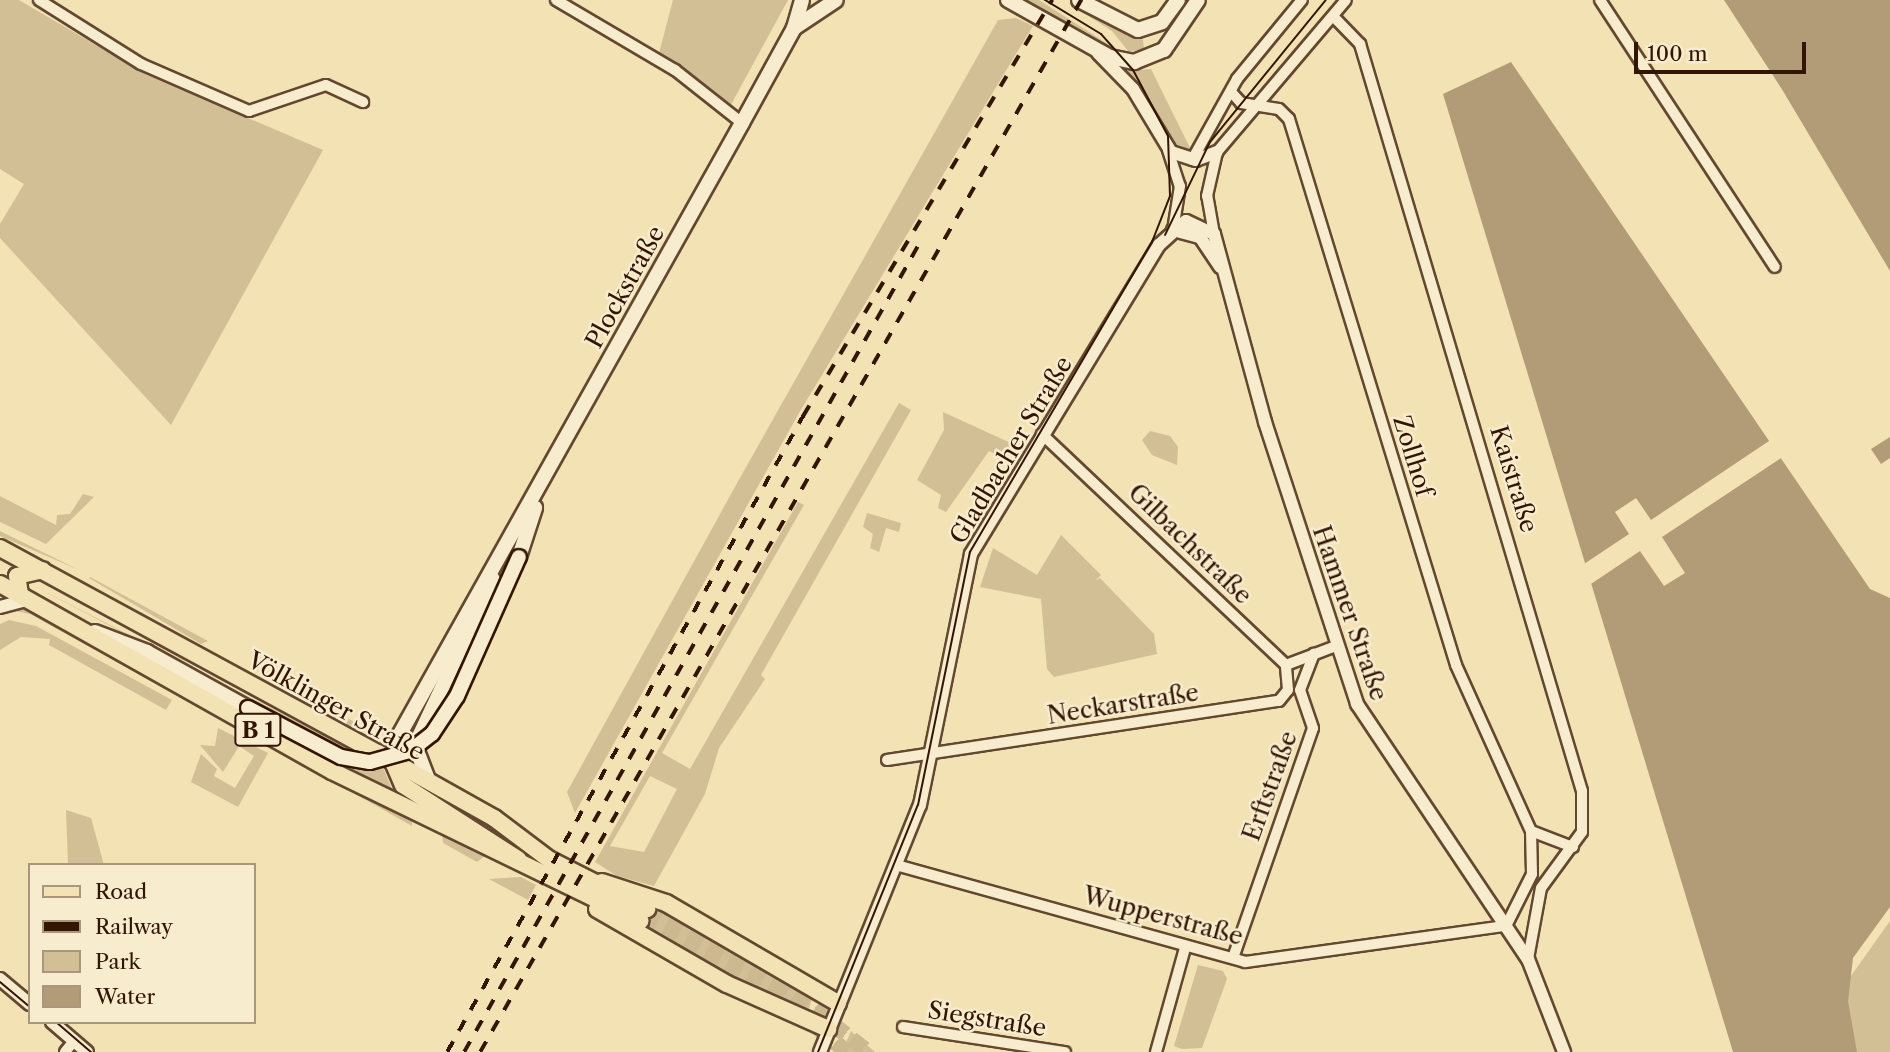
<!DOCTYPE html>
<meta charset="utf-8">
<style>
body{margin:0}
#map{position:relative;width:1890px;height:1052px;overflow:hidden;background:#f3e2b3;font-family:"Libre Caslon Text",serif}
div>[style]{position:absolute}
.green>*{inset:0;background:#d2bf95}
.water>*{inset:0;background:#b29c78}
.pier>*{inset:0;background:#f3e2b3}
.primary-tunnel>*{height:16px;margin-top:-8px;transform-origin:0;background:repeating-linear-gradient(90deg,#cdb990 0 16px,transparent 0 24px)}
.roads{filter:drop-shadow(2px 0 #634830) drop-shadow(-2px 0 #634830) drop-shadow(0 2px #634830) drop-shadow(0 -2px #634830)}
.minor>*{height:10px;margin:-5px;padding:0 5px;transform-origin:5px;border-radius:5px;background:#f7ecce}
.tertiary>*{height:12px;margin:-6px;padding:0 6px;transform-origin:6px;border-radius:6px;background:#f7ecce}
.secondary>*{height:14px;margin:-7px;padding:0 7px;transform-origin:7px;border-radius:7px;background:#f7ecce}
.primary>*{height:16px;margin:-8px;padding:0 8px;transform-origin:8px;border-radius:8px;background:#f3e2b3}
.tram>*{height:2px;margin:-1px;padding:0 1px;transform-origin:1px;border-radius:1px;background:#331504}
.rail>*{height:3.5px;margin-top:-1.75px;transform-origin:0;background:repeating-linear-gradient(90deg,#331504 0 12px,transparent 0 24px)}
.bridges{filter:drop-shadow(2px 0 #331504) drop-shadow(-2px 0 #331504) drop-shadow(0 2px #331504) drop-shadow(0 -2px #331504)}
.secondary-bridge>*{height:14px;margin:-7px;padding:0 7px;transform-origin:7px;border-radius:7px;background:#f7ecce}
span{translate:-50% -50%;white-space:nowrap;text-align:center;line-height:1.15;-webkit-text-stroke:5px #f7ecce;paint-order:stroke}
.shield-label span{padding:2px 5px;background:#f7ecce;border:2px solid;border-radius:5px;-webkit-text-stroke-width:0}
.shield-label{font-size:23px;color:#331504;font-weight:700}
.street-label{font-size:24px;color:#331504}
.legend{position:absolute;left:28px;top:863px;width:228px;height:161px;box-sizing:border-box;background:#f7ecce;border:2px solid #a9967d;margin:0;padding:9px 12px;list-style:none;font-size:21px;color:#331504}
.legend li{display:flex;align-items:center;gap:14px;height:35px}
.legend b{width:35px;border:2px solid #a9967d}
.scale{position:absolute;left:1634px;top:42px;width:172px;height:32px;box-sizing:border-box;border:4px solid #331504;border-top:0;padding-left:9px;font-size:21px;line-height:24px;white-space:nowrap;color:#331504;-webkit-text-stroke:5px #f7ecce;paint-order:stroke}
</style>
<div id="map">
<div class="green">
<div style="clip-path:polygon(0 0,19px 0,147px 75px,323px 150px,171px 425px,0 238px,0 224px,24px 184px,0 169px)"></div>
<div style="clip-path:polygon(673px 0,788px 0,728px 110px,658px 57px)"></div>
<div style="clip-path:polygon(1024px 0,1039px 0,1111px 46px,1103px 45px)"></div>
<div style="clip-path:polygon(1068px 3px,1143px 40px,1144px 49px,1129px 52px,1112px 31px)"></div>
<div style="clip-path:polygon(1016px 18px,1033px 26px,799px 413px,575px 813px,567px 792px,736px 485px,998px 20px)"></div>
<div style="clip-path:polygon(1151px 69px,1192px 152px,1190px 156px,1172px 147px,1125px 71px)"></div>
<div style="clip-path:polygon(evenodd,899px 403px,911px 410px,761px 675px,765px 679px,719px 748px,705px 794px,654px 886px,617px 876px,595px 862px,798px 502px,804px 505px,662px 753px,690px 769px,899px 403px,650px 776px,677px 789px,644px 852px,610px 846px,650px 776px)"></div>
<div style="clip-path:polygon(943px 412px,1015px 445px,1006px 460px,989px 451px,946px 512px,938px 508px,941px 495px,917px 480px,944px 430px)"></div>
<div style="clip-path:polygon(1150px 431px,1170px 436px,1178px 447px,1177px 465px,1152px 455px,1142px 440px)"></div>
<div style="clip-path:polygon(83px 494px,94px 497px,46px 544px,0 522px,0 496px,56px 525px,57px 515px,70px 514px)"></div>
<div style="clip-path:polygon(867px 513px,901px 523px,899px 532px,886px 528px,879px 552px,870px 548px,873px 534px,863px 527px)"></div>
<div style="clip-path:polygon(0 531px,79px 570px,0 536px)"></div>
<div style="clip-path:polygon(1061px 535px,1101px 575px,1095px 581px,1100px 578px,1154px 634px,1157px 654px,1054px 677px,1047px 669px,1041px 599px,980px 587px,993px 548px,1037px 575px)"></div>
<div style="clip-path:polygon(89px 578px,90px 577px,208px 641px,201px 644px)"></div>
<div style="clip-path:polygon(25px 581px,361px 755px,384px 770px,391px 787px,490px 841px,311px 754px,148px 646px)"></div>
<div style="clip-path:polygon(6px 609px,30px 610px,267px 745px,30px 614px)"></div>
<div style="clip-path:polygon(9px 620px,36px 626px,172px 700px,166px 710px,49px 645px,50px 639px,21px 637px,0 650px,0 624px)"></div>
<div style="clip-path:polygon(248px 665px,362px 726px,359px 731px)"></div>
<div style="clip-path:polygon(218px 728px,268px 753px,238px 807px,191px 782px,201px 754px,217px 769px,214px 776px,235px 788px,254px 756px,239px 746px,223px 772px,200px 745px,215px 746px)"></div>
<div style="clip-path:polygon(323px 772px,412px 816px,412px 826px,318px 773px)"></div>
<div style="clip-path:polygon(428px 790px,493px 826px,544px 867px,424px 792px)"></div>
<div style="clip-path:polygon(66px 810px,91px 818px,104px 865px,68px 865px)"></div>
<div style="clip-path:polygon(442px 832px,485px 856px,477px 862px,443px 843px)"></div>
<div style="clip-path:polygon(521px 877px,536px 885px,528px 900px,489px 879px)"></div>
<div style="clip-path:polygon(649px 901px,813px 995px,808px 1012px,767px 991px,737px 985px,637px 929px)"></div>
<div style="clip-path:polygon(1890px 921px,1890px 1052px,1853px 1052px,1846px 983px)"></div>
<div style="clip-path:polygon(1198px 965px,1223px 971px,1227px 979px,1202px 1048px,1182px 1049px,1174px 1046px)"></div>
<div style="clip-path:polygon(851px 1031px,868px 1046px,875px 1052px,842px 1052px)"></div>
</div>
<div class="water">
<div style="clip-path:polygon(1724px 0,1890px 0,1890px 271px,1783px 91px)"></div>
<div style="clip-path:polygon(1511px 62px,1870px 589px,1890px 598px,1890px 907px,1853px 958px,1848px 1001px,1857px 1052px,1733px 1052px,1443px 94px)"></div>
<div style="clip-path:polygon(1890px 437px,1890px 458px,1881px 464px,1871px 449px)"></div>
</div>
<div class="pier">
<div style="clip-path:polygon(1772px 439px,1784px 456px,1662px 537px,1685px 573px,1664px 586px,1640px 551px,1585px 588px,1578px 568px,1629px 534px,1615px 512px,1636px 498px,1651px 520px)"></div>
</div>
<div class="primary-tunnel">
<div style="left:647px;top:909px;width:147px;rotate:28.8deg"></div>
<div style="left:776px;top:980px;width:117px;rotate:38deg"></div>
<div style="left:641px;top:921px;width:176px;rotate:30.1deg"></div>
<div style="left:817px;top:1027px;width:39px;rotate:40deg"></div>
</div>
<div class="roads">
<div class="minor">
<div style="left:39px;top:0;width:120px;rotate:32.1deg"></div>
<div style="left:141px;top:64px;width:118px;rotate:23.5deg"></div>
<div style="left:249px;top:111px;width:81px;rotate:-18.7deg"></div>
<div style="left:326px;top:85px;width:41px;rotate:24.7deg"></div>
<div style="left:556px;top:0;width:138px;rotate:30.5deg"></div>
<div style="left:675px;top:70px;width:85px;rotate:38.3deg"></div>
<div style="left:1600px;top:0;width:319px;rotate:56.8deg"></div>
<div style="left:1333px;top:16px;width:39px;rotate:46deg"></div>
<div style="left:1360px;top:44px;width:779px;rotate:73.45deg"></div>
<div style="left:1582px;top:791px;width:41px;rotate:90deg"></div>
<div style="left:1582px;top:832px;width:69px;rotate:126.2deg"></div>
<div style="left:1541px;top:888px;width:72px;rotate:100.4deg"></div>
<div style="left:1233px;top:94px;width:12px;rotate:48deg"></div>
<div style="left:1241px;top:103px;width:38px;rotate:9deg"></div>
<div style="left:1279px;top:109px;width:14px;rotate:45deg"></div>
<div style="left:1289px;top:119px;width:571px;rotate:72.99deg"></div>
<div style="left:1456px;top:665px;width:182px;rotate:65.7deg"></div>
<div style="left:1531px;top:831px;width:45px;rotate:20.9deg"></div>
<div style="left:1168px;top:150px;width:38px;rotate:72deg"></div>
<div style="left:1180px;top:186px;width:45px;rotate:99deg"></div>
<div style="left:1192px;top:160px;width:93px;rotate:-60.9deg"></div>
<div style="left:1237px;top:79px;width:102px;rotate:-50.6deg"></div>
<div style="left:1214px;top:234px;width:39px;rotate:-100deg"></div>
<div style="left:1207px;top:196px;width:45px;rotate:-77.2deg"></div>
<div style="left:1217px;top:152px;width:199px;rotate:-49.7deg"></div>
<div style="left:1286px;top:665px;width:53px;rotate:-20.8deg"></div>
<div style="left:887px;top:760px;width:396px;rotate:-8.6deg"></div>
<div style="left:1279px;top:701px;width:14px;rotate:-51deg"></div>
<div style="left:1288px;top:690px;width:25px;rotate:-95deg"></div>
<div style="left:1286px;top:665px;width:336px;rotate:-136.6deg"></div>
<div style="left:896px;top:865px;width:362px;rotate:15.5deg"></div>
<div style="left:1245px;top:962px;width:263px;rotate:-7.9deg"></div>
<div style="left:1506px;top:926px;width:58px;rotate:-63.4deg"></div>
<div style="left:1532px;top:874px;width:43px;rotate:-91.3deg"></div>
<div style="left:1234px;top:955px;width:240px;rotate:-70.8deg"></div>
<div style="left:1313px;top:728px;width:40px;rotate:-108.9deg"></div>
<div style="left:1300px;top:690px;width:39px;rotate:-69deg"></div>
<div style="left:903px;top:1027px;width:164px;rotate:8.8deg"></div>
<div style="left:65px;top:1052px;width:14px;rotate:-51deg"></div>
<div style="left:1156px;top:1052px;width:108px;rotate:-74.4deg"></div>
</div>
<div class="tertiary">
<div style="left:1098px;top:53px;width:50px;rotate:45.8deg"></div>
<div style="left:1133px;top:89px;width:74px;rotate:58.9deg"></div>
<div style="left:1171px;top:152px;width:26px;rotate:18deg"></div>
<div style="left:1196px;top:160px;width:22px;rotate:-21deg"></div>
<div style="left:1173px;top:230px;width:28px;rotate:15deg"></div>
<div style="left:1200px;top:237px;width:36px;rotate:56deg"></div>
<div style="left:0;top:607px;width:31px;rotate:-15deg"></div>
<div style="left:0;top:979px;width:39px;rotate:40deg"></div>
<div style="left:52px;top:1022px;width:46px;rotate:40.6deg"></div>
<div style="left:820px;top:1052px;width:266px;rotate:-68deg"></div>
<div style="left:920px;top:805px;width:256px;rotate:-78.5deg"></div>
<div style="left:971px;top:554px;width:362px;rotate:-58.7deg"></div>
<div style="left:1159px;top:245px;width:36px;rotate:-42deg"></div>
<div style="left:1186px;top:221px;width:31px;rotate:25deg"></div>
<div style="left:1214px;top:234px;width:195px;rotate:74.8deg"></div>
<div style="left:1265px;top:422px;width:297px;rotate:71.9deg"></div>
<div style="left:1357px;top:704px;width:307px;rotate:56.2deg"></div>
<div style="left:1528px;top:959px;width:100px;rotate:68.8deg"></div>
</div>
<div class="secondary">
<div style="left:1008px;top:0;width:117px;rotate:29.2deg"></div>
<div style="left:1110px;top:57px;width:25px;rotate:12deg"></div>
<div style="left:1134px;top:62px;width:32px;rotate:-22deg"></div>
<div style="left:1164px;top:50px;width:60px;rotate:-55.8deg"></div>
<div style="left:1079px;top:0;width:66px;rotate:27deg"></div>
<div style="left:1138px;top:30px;width:25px;rotate:-18deg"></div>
<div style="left:1162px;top:22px;width:27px;rotate:-54deg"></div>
<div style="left:794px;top:28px;width:50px;rotate:-33.7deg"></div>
<div style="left:519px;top:557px;width:52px;rotate:-71.9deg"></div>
<div style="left:95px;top:632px;width:56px;rotate:21deg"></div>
<div style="left:147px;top:652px;width:115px;rotate:29deg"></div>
<div style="left:396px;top:741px;width:708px;rotate:-60.76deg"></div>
<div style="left:742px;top:123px;width:108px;rotate:-61.3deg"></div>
<div style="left:794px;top:28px;width:29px;rotate:-74deg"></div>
<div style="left:429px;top:782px;width:40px;rotate:-111deg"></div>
<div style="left:415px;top:745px;width:183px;rotate:-64.8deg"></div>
</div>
<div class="primary">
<div style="left:0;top:548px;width:430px;rotate:28.5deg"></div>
<div style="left:378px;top:753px;width:133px;rotate:29.3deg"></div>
<div style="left:494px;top:818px;width:70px;rotate:36.9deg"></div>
<div style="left:550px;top:860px;width:109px;rotate:26.8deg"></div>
<div style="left:0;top:584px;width:381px;rotate:29.4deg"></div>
<div style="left:332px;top:771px;width:343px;rotate:25.9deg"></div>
<div style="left:20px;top:594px;width:18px;rotate:-99deg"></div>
<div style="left:17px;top:576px;width:26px;rotate:-13deg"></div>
<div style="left:396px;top:741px;width:23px;rotate:95deg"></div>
<div style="left:394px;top:764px;width:23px;rotate:67deg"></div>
<div style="left:403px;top:785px;width:137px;rotate:32.8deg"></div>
<div style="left:602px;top:882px;width:67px;rotate:18.2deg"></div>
<div style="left:666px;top:903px;width:199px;rotate:30.2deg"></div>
<div style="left:597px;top:909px;width:150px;rotate:30deg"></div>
<div style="left:727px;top:984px;width:111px;rotate:24deg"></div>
</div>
</div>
<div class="tram">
<div style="left:1165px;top:235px;width:103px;rotate:-64.2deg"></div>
<div style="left:1210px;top:142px;width:183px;rotate:-50.8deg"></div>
<div style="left:0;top:982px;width:39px;rotate:40deg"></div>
<div style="left:56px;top:1022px;width:46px;rotate:40.6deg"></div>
<div style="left:818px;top:1052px;width:266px;rotate:-68deg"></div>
<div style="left:918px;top:805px;width:258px;rotate:-78.4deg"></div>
<div style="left:970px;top:552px;width:359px;rotate:-59.6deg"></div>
<div style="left:1152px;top:242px;width:49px;rotate:-68.6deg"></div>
<div style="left:1170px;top:196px;width:60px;rotate:-91.9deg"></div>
<div style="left:1168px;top:136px;width:75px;rotate:-117.9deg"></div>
<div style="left:1133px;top:70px;width:48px;rotate:-131.6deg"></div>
<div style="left:1101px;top:34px;width:66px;rotate:-148.7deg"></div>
</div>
<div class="rail">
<div style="left:447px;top:1052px;width:729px;rotate:-60.76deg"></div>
<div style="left:803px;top:416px;width:485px;rotate:-59.1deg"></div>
<div style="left:464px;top:1052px;width:927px;rotate:-60.62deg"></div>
<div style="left:480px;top:1052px;width:1212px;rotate:-60.26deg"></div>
</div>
<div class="bridges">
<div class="secondary-bridge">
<div style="left:248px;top:708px;width:105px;rotate:27.8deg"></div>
<div style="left:341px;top:757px;width:29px;rotate:10deg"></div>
<div style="left:370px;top:762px;width:41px;rotate:-15.4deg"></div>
<div style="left:410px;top:751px;width:28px;rotate:-38deg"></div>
<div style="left:432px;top:734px;width:45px;rotate:-56.7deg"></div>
<div style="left:457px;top:696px;width:152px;rotate:-66deg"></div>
</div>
</div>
<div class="shield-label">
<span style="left:258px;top:730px">B 1</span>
</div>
<div class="street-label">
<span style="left:625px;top:287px;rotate:-61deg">Plockstraße</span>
<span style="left:1011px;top:450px;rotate:-59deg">Gladbacher Straße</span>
<span style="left:1413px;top:456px;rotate:73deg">Zollhof</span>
<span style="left:1514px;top:479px;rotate:73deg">Kaistraße</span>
<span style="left:1190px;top:544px;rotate:44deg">Gilbachstraße</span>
<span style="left:1350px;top:613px;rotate:71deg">Hammer Straße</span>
<span style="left:1123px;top:704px;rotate:-9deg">Neckarstraße</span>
<span style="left:336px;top:706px;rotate:29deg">Völklinger Straße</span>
<span style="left:1270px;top:786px;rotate:-70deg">Erftstraße</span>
<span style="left:1163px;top:916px;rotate:15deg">Wupperstraße</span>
<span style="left:987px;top:1019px;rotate:9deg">Siegstraße</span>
</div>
<ul class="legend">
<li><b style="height:9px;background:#f3e2b3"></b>Road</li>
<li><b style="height:9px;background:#331504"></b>Railway</li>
<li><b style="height:19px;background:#d2bf95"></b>Park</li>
<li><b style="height:19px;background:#b29c78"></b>Water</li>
</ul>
<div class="scale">100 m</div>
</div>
